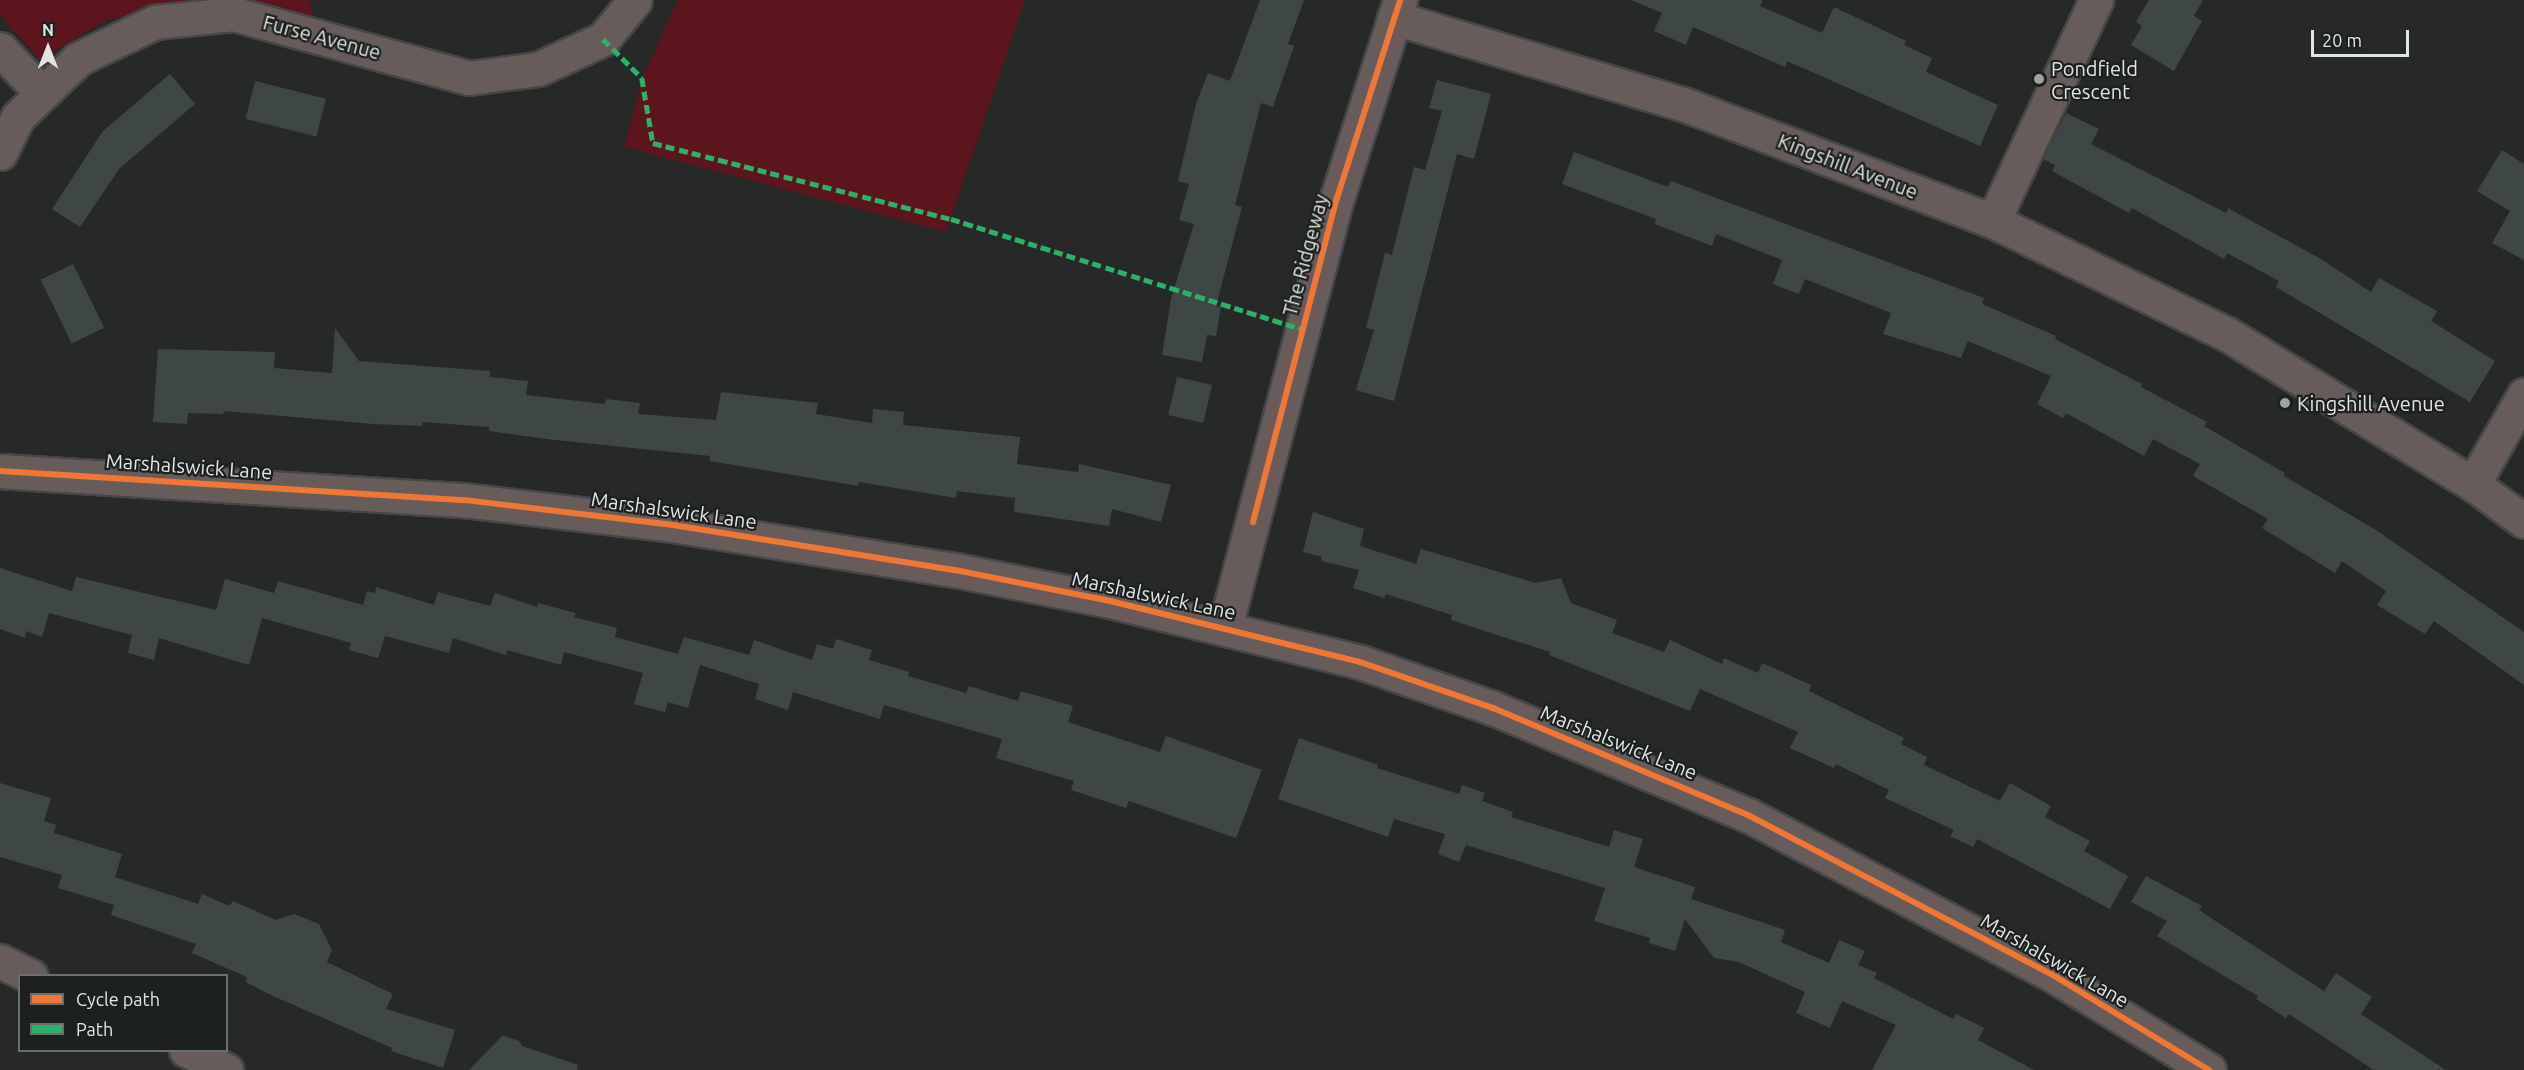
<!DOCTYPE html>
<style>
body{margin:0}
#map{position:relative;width:2524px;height:1070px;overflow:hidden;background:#272928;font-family:Ubuntu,sans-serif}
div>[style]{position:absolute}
.green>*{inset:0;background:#5c141d}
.building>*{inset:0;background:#3f4746;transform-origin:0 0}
.roads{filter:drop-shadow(2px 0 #454746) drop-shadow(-2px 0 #454746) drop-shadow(0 2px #454746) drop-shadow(0 -2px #454746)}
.minor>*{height:33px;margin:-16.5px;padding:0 16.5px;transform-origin:16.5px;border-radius:16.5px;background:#685c5b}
.quiet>*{height:4.5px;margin-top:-2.25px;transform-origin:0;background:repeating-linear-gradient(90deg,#2db169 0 9px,transparent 0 13.5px)}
.cycleway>*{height:6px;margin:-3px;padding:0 3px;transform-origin:3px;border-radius:3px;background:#f07635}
.dots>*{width:16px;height:16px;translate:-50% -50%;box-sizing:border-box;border:3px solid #1c2120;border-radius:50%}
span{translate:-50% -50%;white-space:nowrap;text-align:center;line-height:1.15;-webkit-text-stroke:4.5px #1c2120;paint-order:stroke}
.street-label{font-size:20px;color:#e0e4e3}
.poi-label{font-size:20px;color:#e0e4e3}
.left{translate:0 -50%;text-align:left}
.legend{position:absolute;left:18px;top:974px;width:210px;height:78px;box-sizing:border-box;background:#1c2120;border:2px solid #6a6f6e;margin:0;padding:8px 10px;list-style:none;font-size:18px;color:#e0e4e3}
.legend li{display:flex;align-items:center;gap:12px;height:30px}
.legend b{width:30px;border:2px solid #6a6f6e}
.north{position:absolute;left:18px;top:18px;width:60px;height:60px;-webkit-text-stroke:4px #1c2120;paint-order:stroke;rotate:0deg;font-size:16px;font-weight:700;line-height:24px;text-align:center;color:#e0e4e3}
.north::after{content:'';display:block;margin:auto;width:21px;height:27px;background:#e0e4e3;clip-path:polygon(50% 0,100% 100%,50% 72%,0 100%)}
.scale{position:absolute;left:2311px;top:30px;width:98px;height:27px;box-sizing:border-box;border:3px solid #e0e4e3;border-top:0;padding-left:8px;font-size:18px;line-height:21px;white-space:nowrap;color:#e0e4e3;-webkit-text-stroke:4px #1c2120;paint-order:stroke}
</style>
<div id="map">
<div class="green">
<div style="clip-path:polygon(0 0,309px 0,315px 24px,223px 2px,106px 20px,40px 60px,0 15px)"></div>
<div style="clip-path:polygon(678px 0,1025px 0,946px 232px,624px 147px,642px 78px)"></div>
</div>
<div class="building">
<div style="clip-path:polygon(1260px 0,1304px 0,1288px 44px,1294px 46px,1273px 107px,1261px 103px,1235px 205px,1242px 207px,1216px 306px,1221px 307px,1216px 336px,1207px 335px,1202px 362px,1162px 355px,1171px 299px,1194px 224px,1179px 220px,1189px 184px,1178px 181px,1196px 104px,1208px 73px,1230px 81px)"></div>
<div style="clip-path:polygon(1631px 0,1763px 0,1760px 6px,1822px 33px,1834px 7px,1906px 41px,1904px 45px,1932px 58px,1926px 72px,1998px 105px,1980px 146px,1787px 61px,1785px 67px,1693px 27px,1686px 45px,1654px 31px,1662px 13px)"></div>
<div style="clip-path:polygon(2149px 0,2203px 0,2194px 16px,2202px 21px,2174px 71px,2131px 45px,2142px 26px,2136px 22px)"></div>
<div style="clip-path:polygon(170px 74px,195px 104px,119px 169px,80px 227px,52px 209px,103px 131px)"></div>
<div style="clip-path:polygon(1437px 80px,1491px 94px,1474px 159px,1457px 154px,1394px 401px,1356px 390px,1374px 330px,1366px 328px,1385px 253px,1392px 255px,1414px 167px,1425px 170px,1442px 111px,1429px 108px)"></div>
<div style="left:255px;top:81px;width:73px;height:39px;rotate:14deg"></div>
<div style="clip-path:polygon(2066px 113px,2099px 129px,2091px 144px,2226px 213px,2228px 208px,2321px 259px,2371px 292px,2379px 278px,2437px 311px,2431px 321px,2495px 361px,2470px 402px,2276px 287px,2279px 281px,2227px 253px,2224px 259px,2132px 208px,2129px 213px,2052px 171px,2055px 165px,2043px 159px)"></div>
<div style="clip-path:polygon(2502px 150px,2524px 164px,2524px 260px,2492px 243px,2510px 211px,2477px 191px)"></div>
<div style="clip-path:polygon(1574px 152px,1668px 187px,1671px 181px,1984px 298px,1982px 304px,2056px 336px,2055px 339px,2142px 384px,2141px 387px,2207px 422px,2204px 426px,2285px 473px,2284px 476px,2376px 530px,2524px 632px,2524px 685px,2434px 621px,2425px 634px,2377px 605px,2386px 591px,2342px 561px,2335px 573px,2262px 528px,2268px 519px,2193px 476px,2200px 464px,2153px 439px,2144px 456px,2066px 413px,2063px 418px,2037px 404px,2051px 376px,1968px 341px,1961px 358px,1883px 334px,1891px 313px,1805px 279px,1799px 294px,1773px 284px,1782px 260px,1716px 234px,1712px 246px,1655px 224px,1656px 219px,1562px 184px)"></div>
<div style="left:73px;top:264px;width:71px;height:36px;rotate:64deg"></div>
<div style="clip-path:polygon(335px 328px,359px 361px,490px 371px,490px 377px,528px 381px,526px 395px,605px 404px,606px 399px,640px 403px,638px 414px,716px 420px,721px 392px,818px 403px,816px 414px,872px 423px,873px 409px,904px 412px,903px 425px,1020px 437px,1017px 464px,1078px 472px,1079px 464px,1171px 485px,1161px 522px,1112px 509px,1109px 526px,1014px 512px,1015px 498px,957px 491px,956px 498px,859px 482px,858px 486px,710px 461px,710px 456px,546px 439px,489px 431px,489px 427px,423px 422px,422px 426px,373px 424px,224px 411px,223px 414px,188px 413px,187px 424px,153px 422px,158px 349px,275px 352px,274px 368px,332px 373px)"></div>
<div style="left:1177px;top:377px;width:36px;height:39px;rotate:13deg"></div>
<div style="clip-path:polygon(1313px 512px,1364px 529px,1360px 546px,1416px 564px,1421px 549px,1536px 583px,1561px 578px,1571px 603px,1617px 620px,1612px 633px,1664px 652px,1670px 640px,1722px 664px,1724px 658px,1758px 673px,1762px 663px,1811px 685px,1809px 691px,1904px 738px,1901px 744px,1927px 757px,1924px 765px,2000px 801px,2010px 783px,2051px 806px,2045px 817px,2090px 841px,2084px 851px,2128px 876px,2110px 909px,1977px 839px,1973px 847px,1950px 836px,1954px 830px,1885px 798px,1889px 790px,1836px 764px,1834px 768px,1790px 748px,1798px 732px,1700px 689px,1690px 711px,1549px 655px,1550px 652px,1451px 620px,1452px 615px,1386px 594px,1384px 598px,1353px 588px,1359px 570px,1321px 561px,1322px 557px,1303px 552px)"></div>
<div style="clip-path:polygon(0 568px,72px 591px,76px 577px,216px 610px,225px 579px,274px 593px,278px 581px,363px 605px,367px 591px,375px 593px,376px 587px,434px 605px,438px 592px,490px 606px,495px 593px,537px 607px,538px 603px,576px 613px,574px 617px,617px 628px,615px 637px,678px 654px,684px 637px,749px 655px,754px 640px,812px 660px,817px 644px,833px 649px,836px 639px,872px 650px,869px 660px,909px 672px,908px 676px,966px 693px,969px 686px,1018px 701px,1021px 691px,1073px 706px,1068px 722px,1160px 752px,1166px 736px,1262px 770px,1236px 838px,1129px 801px,1126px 808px,1071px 790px,1074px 781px,996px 758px,1002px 739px,884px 705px,880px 719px,793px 692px,788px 710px,755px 699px,759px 684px,700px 665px,688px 708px,668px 702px,665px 712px,634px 704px,643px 673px,564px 652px,561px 665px,507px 650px,506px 655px,453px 638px,449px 653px,385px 636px,378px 658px,349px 650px,351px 643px,262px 618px,249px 665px,159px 638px,154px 660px,128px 653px,132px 635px,49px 613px,42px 637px,26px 631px,25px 638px,0 629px)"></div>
<div style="clip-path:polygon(1299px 738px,1378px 765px,1377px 768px,1459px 794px,1462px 785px,1485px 793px,1482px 801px,1513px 812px,1511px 817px,1609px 847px,1614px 830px,1643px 839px,1634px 867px,1695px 887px,1691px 899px,1785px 930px,1781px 942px,1829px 963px,1839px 940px,1865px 951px,1858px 965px,1877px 973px,1874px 978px,1953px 1019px,1956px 1014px,1984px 1028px,1978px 1040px,2034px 1070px,1872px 1070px,1896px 1025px,1842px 1001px,1830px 1028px,1796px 1013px,1805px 992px,1739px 962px,1714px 958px,1685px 919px,1675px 951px,1649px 943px,1650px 938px,1594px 921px,1605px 888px,1466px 845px,1459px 862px,1438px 854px,1445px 834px,1394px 819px,1388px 837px,1278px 799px)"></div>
<div style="clip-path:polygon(0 783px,51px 798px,44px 821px,56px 825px,54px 833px,122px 854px,115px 877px,198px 904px,202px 894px,229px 906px,233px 901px,276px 920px,294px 914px,319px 924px,332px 950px,327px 962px,393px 994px,386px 1009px,455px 1030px,443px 1068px,391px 1051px,392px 1048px,273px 996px,246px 982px,247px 977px,192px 953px,196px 944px,111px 915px,114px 905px,58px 888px,62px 875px,0 857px)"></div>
<div style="clip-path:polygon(2146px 876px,2202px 906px,2199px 910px,2223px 926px,2324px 991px,2336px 973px,2372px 997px,2361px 1014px,2446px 1070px,2374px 1070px,2289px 1014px,2286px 1018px,2256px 999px,2258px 996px,2157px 936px,2167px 921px,2131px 902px)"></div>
<div style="clip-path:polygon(503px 1035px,519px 1041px,522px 1046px,578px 1065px,577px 1070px,469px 1070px)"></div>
</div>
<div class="roads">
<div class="minor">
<div style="left:1394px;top:18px;width:302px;rotate:16.6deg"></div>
<div style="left:1683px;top:104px;width:331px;rotate:20.7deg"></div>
<div style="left:1993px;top:221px;width:260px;rotate:25.8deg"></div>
<div style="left:2227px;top:334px;width:288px;rotate:31.4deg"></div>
<div style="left:2473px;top:484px;width:63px;rotate:36deg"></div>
<div style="left:0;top:49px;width:59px;rotate:46.4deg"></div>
<div style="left:0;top:153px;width:40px;rotate:-63.4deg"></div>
<div style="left:18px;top:117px;width:83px;rotate:-44deg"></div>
<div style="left:78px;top:59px;width:85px;rotate:-25.7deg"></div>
<div style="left:155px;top:22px;width:79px;rotate:-5.8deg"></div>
<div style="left:234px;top:14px;width:244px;rotate:15.2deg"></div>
<div style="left:469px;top:78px;width:70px;rotate:-7.4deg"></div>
<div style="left:538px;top:69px;width:72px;rotate:-24.8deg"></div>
<div style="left:603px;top:39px;width:50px;rotate:-50.6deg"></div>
<div style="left:1993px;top:221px;width:244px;rotate:-65deg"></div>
<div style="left:0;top:471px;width:465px;rotate:3.6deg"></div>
<div style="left:464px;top:500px;width:210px;rotate:6.8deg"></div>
<div style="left:673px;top:525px;width:286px;rotate:9.1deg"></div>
<div style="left:955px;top:570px;width:158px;rotate:11.3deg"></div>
<div style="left:1110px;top:601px;width:257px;rotate:13.7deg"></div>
<div style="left:1360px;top:662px;width:141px;rotate:19.1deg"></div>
<div style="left:1493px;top:708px;width:277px;rotate:22.8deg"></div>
<div style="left:1748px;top:815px;width:348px;rotate:27.7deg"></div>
<div style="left:2056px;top:977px;width:179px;rotate:31.3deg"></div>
<div style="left:2473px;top:484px;width:103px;rotate:-60.2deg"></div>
<div style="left:1225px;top:627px;width:443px;rotate:-75.4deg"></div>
<div style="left:1337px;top:198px;width:208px;rotate:-72.3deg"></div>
<div style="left:0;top:961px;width:34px;rotate:26deg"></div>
<div style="left:186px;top:1050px;width:45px;rotate:26.6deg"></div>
</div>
</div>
<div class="quiet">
<div style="left:603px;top:39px;width:55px;rotate:45deg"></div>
<div style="left:642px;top:78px;width:66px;rotate:80.4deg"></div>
<div style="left:653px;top:143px;width:308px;rotate:14.3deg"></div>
<div style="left:951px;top:219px;width:368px;rotate:17.4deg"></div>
</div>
<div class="cycleway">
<div style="left:0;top:471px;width:465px;rotate:3.6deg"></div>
<div style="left:464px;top:500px;width:210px;rotate:6.8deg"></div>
<div style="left:673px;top:525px;width:286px;rotate:9.1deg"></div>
<div style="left:955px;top:570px;width:158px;rotate:11.3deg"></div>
<div style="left:1110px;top:601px;width:257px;rotate:13.7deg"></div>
<div style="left:1360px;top:662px;width:141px;rotate:19.1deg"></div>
<div style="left:1493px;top:708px;width:277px;rotate:22.8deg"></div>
<div style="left:1748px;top:815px;width:348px;rotate:27.7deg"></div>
<div style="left:2056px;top:977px;width:179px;rotate:31.3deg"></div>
<div style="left:1253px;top:522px;width:335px;rotate:-75.5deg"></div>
<div style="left:1337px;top:198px;width:208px;rotate:-72.3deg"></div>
</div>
<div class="dots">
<div style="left:2039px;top:79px;background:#9fa3a2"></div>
<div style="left:2285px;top:403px;background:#9fa3a2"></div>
</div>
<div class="street-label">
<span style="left:322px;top:37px;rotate:15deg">Furse Avenue</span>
<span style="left:1848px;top:166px;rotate:21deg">Kingshill Avenue</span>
<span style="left:1305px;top:255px;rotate:-75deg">The Ridgeway</span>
<span style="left:189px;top:466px;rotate:4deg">Marshalswick Lane</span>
<span style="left:674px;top:510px;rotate:8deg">Marshalswick Lane</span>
<span style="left:1154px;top:595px;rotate:12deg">Marshalswick Lane</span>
<span style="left:1619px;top:742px;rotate:22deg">Marshalswick Lane</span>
<span style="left:2055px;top:960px;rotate:30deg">Marshalswick Lane</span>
</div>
<div class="poi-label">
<span class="left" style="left:2051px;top:80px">Pondfield<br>Crescent</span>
<span class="left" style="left:2297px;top:403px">Kingshill Avenue</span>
</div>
<ul class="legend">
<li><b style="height:8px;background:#f07635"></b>Cycle path</li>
<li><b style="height:8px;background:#2db169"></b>Path</li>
</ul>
<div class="north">N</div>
<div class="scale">20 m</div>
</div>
